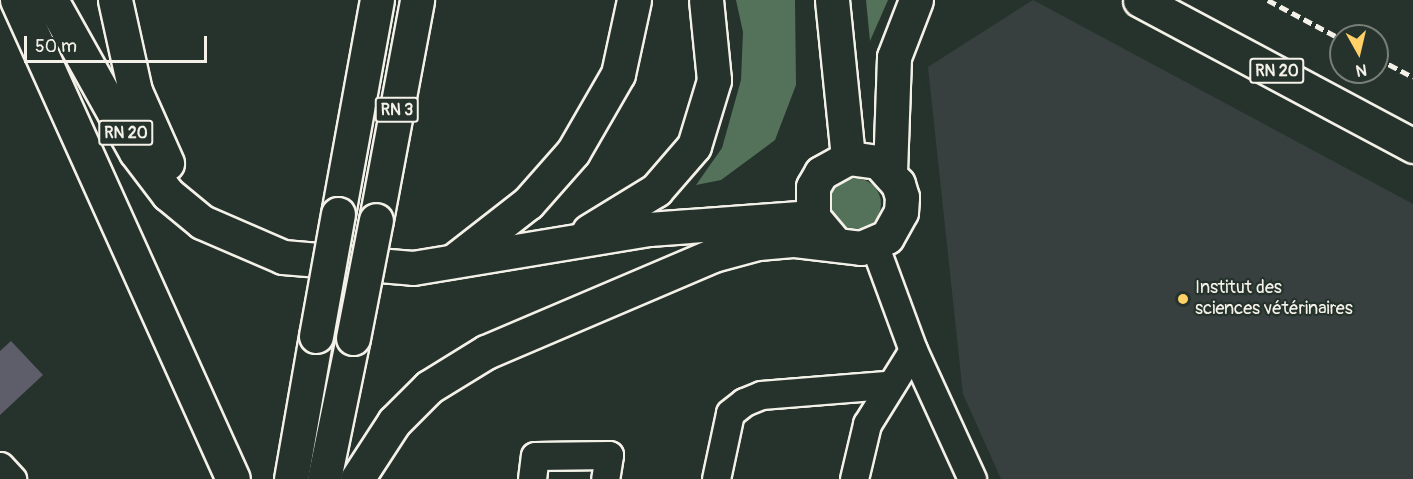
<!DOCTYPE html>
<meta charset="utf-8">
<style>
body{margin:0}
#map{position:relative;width:1413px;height:479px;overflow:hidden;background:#26332d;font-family:Pangolin,sans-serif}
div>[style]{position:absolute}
.built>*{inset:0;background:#37403f}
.green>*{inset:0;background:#54725a}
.round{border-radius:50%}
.building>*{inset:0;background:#5e5e6a}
.roads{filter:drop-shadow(2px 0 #f4f1e8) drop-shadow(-2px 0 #f4f1e8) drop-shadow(0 2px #f4f1e8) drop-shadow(0 -2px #f4f1e8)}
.minor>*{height:27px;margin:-13.5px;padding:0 13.5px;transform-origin:13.5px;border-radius:13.5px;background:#26332d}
.major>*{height:33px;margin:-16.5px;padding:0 16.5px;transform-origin:16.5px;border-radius:16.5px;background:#26332d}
.highway>*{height:33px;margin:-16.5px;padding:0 16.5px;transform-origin:16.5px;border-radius:16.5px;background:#26332d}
.rail>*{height:4.5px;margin-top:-2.25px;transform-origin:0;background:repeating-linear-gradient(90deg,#f4f1e8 0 9px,transparent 0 13.5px)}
.bridges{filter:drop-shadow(2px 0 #f4f1e8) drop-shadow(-2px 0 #f4f1e8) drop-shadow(0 2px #f4f1e8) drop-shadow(0 -2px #f4f1e8)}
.highway-bridge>*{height:33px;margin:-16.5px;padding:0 16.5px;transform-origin:16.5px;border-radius:16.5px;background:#26332d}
.dots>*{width:16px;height:16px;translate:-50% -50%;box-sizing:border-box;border:3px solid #26332d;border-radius:50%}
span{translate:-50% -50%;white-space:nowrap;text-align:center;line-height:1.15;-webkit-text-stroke:4.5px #26332d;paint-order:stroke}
.shield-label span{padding:2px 4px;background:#26332d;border:2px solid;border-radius:4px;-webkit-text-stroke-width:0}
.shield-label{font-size:16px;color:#f4f1e8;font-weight:700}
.poi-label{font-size:18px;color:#f4f1e8}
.left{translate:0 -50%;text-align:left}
.north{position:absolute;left:1329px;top:24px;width:60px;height:60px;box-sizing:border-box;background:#26332d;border:2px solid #787f78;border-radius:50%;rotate:172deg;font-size:16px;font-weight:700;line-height:24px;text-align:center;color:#f4f1e8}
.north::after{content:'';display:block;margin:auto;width:21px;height:27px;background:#ffd166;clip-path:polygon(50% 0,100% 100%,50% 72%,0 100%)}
.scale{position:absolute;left:24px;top:36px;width:183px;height:27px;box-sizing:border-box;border:3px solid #f4f1e8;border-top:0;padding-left:8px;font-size:18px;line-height:21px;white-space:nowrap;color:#f4f1e8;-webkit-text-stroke:4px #26332d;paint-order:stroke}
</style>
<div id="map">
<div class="built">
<div style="clip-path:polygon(1033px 0,1413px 204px,1413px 479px,1001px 479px,963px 394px,928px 67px)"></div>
</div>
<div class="green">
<div style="clip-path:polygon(736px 0,795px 0,796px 85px,775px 140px,721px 180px,696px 185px,722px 148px,741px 80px,743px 32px)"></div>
<div style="clip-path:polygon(866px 0,888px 0,870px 41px)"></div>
<div class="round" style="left:829px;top:178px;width:52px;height:52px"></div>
</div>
<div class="building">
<div style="clip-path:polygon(11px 341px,43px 375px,0 415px,0 351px)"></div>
</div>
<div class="roads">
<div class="minor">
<div style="left:874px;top:244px;width:113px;rotate:69.8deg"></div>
<div style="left:913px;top:350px;width:142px;rotate:65.4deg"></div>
<div style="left:0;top:466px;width:18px;rotate:47deg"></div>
<div style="left:532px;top:479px;width:23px;rotate:-83deg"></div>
<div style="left:535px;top:456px;width:74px;rotate:-0.8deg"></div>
<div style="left:609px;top:455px;width:24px;rotate:99deg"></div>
<div style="left:716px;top:479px;width:67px;rotate:-78deg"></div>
<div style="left:730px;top:413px;width:18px;rotate:-38deg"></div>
<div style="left:744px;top:402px;width:18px;rotate:-22deg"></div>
<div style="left:761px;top:395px;width:125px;rotate:-4.6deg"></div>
<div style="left:854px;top:479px;width:57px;rotate:-76.7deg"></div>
<div style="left:867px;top:424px;width:87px;rotate:-58.1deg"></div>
</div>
<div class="major">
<div style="left:1140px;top:0;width:310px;rotate:28.1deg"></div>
</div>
<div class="highway">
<div style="left:17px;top:0;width:525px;rotate:65.73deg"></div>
<div style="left:51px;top:0;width:174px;rotate:60.8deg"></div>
<div style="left:136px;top:152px;width:53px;rotate:52.7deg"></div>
<div style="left:168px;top:194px;width:44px;rotate:39.5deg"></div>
<div style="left:202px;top:222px;width:88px;rotate:23.4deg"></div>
<div style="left:283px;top:257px;width:130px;rotate:4.8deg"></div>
<div style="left:413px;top:268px;width:239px;rotate:-9.4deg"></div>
<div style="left:649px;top:229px;width:164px;rotate:-4.2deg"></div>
<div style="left:115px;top:0;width:93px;rotate:77.6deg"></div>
<div style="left:135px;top:91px;width:79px;rotate:66deg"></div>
<div style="left:832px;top:0;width:159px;rotate:84.2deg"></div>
<div style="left:890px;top:172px;width:115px;rotate:-88deg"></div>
<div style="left:894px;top:57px;width:61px;rotate:-68.9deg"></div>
<div style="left:338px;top:214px;width:218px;rotate:-79.7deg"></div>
<div style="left:376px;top:220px;width:224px;rotate:-79.4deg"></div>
<div style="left:589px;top:231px;width:79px;rotate:-31.5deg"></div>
<div style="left:656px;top:190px;width:58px;rotate:-49.2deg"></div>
<div style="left:694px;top:146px;width:69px;rotate:-73.1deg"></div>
<div style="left:714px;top:80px;width:80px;rotate:-95.7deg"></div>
<div style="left:456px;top:259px;width:91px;rotate:-37.9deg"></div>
<div style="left:528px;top:203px;width:68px;rotate:-48.6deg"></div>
<div style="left:573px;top:152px;width:90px;rotate:-60deg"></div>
<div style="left:618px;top:74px;width:76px;rotate:-77.8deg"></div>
<div style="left:291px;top:479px;width:145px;rotate:-80.1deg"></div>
<div style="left:324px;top:479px;width:144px;rotate:-78.4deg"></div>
<div style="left:357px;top:479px;width:68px;rotate:-57deg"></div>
<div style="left:394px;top:422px;width:49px;rotate:-45deg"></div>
<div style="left:429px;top:387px;width:67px;rotate:-31.6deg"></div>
<div style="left:486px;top:352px;width:247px;rotate:-23.1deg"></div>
<div style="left:713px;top:255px;width:47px;rotate:-14.9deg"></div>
<div style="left:758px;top:243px;width:37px;rotate:-5deg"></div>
<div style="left:795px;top:240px;width:66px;rotate:6.9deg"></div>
<div style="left:861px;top:248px;width:28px;rotate:-23deg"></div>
<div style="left:887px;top:237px;width:29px;rotate:-61deg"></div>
<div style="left:901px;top:212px;width:15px;rotate:-86deg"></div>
<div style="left:902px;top:197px;width:14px;rotate:-107deg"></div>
<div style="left:898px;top:184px;width:30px;rotate:-132deg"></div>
<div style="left:878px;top:162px;width:30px;rotate:-172deg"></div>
<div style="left:848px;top:158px;width:31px;rotate:151deg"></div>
<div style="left:821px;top:173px;width:16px;rotate:120deg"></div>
<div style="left:813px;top:187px;width:30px;rotate:90deg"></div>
<div style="left:813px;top:217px;width:34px;rotate:50deg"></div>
</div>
</div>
<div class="rail">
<div style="left:1268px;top:0;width:83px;rotate:28.1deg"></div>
<div style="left:1377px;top:58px;width:41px;rotate:27.8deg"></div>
</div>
<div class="bridges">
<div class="highway-bridge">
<div style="left:316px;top:336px;width:124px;rotate:-79.8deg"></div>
<div style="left:353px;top:338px;width:120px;rotate:-79deg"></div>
</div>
</div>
<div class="dots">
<div style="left:1183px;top:299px;background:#ffd166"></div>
</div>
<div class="shield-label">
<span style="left:1277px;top:71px">RN 20</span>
<span style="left:397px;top:110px">RN 3</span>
<span style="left:126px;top:133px">RN 20</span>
</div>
<div class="poi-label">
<span class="left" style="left:1195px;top:299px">Institut des<br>sciences vétérinaires</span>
</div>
<div class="north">N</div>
<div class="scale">50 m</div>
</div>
